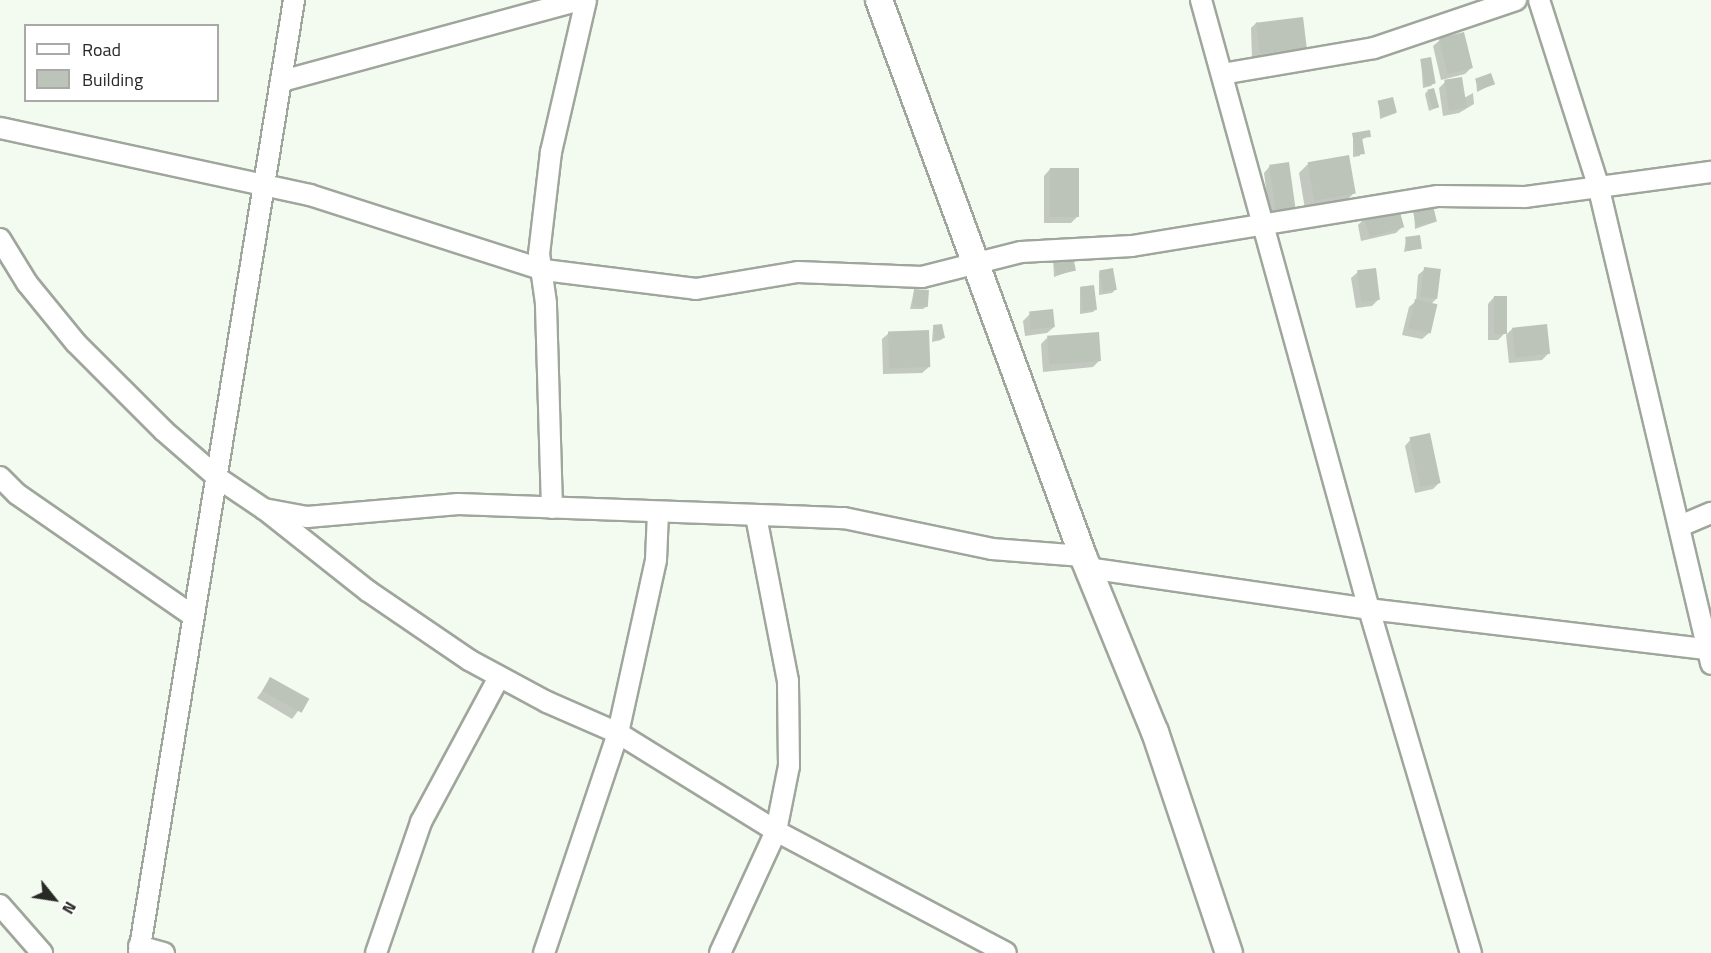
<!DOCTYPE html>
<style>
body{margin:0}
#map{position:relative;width:1711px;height:953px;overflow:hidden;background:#f3faef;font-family:"Titillium Web",sans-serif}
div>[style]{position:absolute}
.shadow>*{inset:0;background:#0003}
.building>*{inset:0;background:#bcc3b8;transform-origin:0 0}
.roads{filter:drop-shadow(2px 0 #9fa69c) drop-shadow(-2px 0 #9fa69c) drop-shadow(0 2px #9fa69c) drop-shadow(0 -2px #9fa69c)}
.minor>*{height:20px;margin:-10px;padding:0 10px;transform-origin:10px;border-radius:10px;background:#fff}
.major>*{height:26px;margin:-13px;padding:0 13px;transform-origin:13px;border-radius:13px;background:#fff}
span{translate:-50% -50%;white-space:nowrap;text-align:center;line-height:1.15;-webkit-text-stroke:4.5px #fff;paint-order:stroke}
.legend{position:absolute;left:24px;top:24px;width:195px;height:78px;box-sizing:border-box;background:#fff;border:2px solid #a9aaa8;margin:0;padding:8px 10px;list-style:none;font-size:18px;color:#272a26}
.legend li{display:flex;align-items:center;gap:12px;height:30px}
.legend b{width:30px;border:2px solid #a9aaa8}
.north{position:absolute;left:24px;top:869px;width:60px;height:60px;-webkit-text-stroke:4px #fff;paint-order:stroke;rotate:120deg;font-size:16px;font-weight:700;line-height:24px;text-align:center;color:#272a26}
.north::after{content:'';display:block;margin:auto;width:21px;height:27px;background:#272a26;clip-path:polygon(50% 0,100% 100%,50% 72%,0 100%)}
</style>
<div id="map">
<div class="shadow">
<div style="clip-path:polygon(1257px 22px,1306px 47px,1299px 54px,1252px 58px,1251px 28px)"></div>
<div style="clip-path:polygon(1440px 40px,1472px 67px,1465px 74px,1441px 80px,1433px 46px)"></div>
<div style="clip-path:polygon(1421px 60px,1434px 83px,1431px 86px,1423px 88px)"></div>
<div style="clip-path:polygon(1476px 80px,1493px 84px,1477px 92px)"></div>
<div style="clip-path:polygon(1445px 82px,1464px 98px,1473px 93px,1474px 104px,1459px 113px,1443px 116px,1439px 88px)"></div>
<div style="clip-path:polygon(1427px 91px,1438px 107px,1429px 111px,1425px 94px)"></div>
<div style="clip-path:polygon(1379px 103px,1396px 113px,1380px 119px)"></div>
<div style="clip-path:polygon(1353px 135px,1369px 136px,1361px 140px,1360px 156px,1353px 157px)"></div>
<div style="clip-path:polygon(1309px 163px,1354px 193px,1344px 203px,1305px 209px,1299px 173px)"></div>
<div style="clip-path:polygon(1270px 166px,1294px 210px,1270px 219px,1264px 173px)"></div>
<div style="clip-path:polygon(1050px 169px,1077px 217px,1071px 223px,1044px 223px,1044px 176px)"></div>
<div style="clip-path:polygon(1414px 211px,1435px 222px,1415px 229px)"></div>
<div style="clip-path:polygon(1364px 219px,1402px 227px,1396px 233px,1361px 241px,1358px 225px)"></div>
<div style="clip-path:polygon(1406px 239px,1420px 248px,1404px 252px)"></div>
<div style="clip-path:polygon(1053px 258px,1074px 270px,1054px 277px)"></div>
<div style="clip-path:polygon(994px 265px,998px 286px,995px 289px,982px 270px)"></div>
<div style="clip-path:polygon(1425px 269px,1437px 298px,1431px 304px,1429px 333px,1422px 339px,1402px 335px,1409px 307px,1416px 301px,1418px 275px)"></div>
<div style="clip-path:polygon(1099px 272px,1115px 290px,1112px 293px,1099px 295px)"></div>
<div style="clip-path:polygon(1358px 272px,1379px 299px,1372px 306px,1356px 308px,1351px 278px)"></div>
<div style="clip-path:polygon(1080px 288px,1096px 309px,1093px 312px,1080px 314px)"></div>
<div style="clip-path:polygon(914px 291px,926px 307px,923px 309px,910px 309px)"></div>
<div style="clip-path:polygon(1494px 297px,1504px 334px,1498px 340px,1488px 340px,1488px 304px)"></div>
<div style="clip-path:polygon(1030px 314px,1054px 327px,1047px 333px,1025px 336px,1023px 321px)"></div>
<div style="clip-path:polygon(933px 327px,943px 338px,941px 340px,932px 342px)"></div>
<div style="clip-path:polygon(1513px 328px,1548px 354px,1542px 360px,1509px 363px,1506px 335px)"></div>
<div style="clip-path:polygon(889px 333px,929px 367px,922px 373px,883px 374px,882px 339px)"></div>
<div style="clip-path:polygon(1047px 338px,1100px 360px,1093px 367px,1043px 372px,1041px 344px)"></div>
<div style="clip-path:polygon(1411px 439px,1440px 482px,1433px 489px,1415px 493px,1405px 446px)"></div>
<div style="clip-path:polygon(271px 679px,307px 699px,292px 719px,257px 698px)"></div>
</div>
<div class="building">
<div style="left:1303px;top:17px;width:31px;height:47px;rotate:83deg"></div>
<div style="left:1464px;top:32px;width:37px;height:26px;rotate:76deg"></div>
<div style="left:1431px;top:57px;width:27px;height:11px;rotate:80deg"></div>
<div style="left:1491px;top:73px;width:12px;height:17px;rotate:70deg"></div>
<div style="left:1462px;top:77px;width:31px;height:18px;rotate:81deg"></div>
<div style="left:1434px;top:88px;width:20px;height:7px;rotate:75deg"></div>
<div style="left:1393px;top:97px;width:16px;height:16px;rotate:76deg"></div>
<div style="clip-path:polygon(1370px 130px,1371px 137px,1362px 138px,1365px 154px,1356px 155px,1352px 133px)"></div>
<div style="left:1349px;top:155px;width:39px;height:42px;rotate:80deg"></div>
<div style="left:1289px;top:162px;width:49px;height:20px;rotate:82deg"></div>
<div style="left:1050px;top:168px;width:29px;height:49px"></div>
<div style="left:1433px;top:205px;width:17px;height:21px;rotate:77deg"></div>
<div style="left:1399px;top:209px;width:19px;height:36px;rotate:74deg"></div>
<div style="left:1420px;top:235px;width:14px;height:15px;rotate:82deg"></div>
<div style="left:1072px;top:253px;width:18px;height:20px;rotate:77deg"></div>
<div style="left:1424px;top:267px;width:17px;height:30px;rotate:7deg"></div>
<div style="left:1113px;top:268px;width:22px;height:14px;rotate:80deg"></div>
<div style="left:1376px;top:268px;width:32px;height:19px;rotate:83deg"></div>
<div style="left:1094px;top:285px;width:25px;height:14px;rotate:83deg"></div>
<div style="left:914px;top:289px;width:15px;height:17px;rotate:4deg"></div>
<div style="left:1494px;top:296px;width:13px;height:38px"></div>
<div style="left:1415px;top:299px;width:23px;height:30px;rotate:13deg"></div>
<div style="left:1053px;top:309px;width:18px;height:24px;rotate:84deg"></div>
<div style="clip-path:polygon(942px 324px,945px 338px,935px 340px,933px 325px)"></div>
<div style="left:1547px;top:324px;width:30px;height:35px;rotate:84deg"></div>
<div style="left:929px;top:330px;width:37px;height:41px;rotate:88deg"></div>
<div style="left:1099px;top:332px;width:29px;height:52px;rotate:86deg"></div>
<div style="left:1430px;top:433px;width:51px;height:21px;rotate:78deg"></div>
<div style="left:270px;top:677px;width:45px;height:16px;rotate:29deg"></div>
</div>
<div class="roads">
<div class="minor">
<div style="left:1201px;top:0;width:632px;rotate:74.58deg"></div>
<div style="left:1369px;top:609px;width:359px;rotate:73.5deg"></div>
<div style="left:1539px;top:0;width:194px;rotate:72.3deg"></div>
<div style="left:1598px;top:185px;width:492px;rotate:76.7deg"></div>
<div style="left:1222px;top:74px;width:154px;rotate:-9.7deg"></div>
<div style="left:1374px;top:48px;width:150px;rotate:-18.7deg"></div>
<div style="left:282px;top:81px;width:310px;rotate:-15.2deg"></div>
<div style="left:0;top:128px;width:317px;rotate:12.2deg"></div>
<div style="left:310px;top:195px;width:246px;rotate:17.8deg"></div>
<div style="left:544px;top:270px;width:153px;rotate:7.1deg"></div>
<div style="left:696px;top:289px;width:103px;rotate:-9.5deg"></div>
<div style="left:798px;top:272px;width:124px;rotate:2.3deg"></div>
<div style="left:922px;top:277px;width:102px;rotate:-14.2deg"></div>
<div style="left:1021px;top:252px;width:111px;rotate:-3.1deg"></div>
<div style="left:1132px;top:246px;width:310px;rotate:-9.3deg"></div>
<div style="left:1438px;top:196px;width:87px;rotate:0.7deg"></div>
<div style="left:1525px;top:197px;width:188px;rotate:-7.7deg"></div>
<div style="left:0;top:239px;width:52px;rotate:58.5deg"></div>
<div style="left:27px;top:283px;width:77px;rotate:50.8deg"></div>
<div style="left:76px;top:343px;width:124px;rotate:45deg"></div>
<div style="left:164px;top:431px;width:72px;rotate:41deg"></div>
<div style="left:218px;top:478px;width:55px;rotate:34deg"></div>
<div style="left:264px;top:509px;width:44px;rotate:10.5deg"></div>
<div style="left:307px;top:517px;width:152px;rotate:-4.9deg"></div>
<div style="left:458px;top:504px;width:386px;rotate:2.1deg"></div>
<div style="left:844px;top:518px;width:151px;rotate:11.8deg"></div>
<div style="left:992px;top:549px;width:91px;rotate:4.4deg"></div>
<div style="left:0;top:477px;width:24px;rotate:45deg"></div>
<div style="left:17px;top:494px;width:213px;rotate:34.7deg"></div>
<div style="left:552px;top:508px;width:205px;rotate:-91.7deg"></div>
<div style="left:546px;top:303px;width:49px;rotate:-98.1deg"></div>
<div style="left:539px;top:254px;width:103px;rotate:-83.3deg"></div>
<div style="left:551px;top:152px;width:156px;rotate:-77deg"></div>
<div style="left:267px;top:511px;width:129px;rotate:38.4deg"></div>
<div style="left:368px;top:591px;width:122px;rotate:34.3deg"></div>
<div style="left:469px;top:660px;width:89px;rotate:28.3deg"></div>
<div style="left:547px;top:702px;width:77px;rotate:23.6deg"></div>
<div style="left:618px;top:733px;width:186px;rotate:31.8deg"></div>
<div style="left:776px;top:831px;width:260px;rotate:27.9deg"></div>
<div style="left:1680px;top:526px;width:34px;rotate:-23deg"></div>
<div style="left:1088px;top:568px;width:284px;rotate:8.3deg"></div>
<div style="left:1369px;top:609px;width:344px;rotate:6.8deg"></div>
<div style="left:0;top:905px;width:64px;rotate:48.8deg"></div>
<div style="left:139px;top:946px;width:26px;rotate:16deg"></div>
<div style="left:139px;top:953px;width:966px;rotate:-80.76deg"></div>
<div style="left:376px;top:953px;width:139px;rotate:-71deg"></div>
<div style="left:421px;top:822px;width:165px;rotate:-61.7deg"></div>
<div style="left:544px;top:953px;width:232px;rotate:-71.4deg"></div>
<div style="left:618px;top:733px;width:177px;rotate:-77.6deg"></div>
<div style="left:656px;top:560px;width:47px;rotate:-87.6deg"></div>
<div style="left:720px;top:953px;width:134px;rotate:-65.3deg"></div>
<div style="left:776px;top:831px;width:66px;rotate:-78.7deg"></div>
<div style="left:789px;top:766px;width:85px;rotate:-90.7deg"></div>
<div style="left:788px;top:681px;width:168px;rotate:-101deg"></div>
</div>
<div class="major">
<div style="left:879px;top:0;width:592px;rotate:69.85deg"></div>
<div style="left:1083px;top:556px;width:190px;rotate:67.8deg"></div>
<div style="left:1155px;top:732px;width:233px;rotate:71.5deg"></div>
</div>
</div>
<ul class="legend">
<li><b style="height:8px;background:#fff"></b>Road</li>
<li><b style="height:16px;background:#bcc3b8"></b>Building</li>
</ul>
<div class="north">N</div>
</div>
